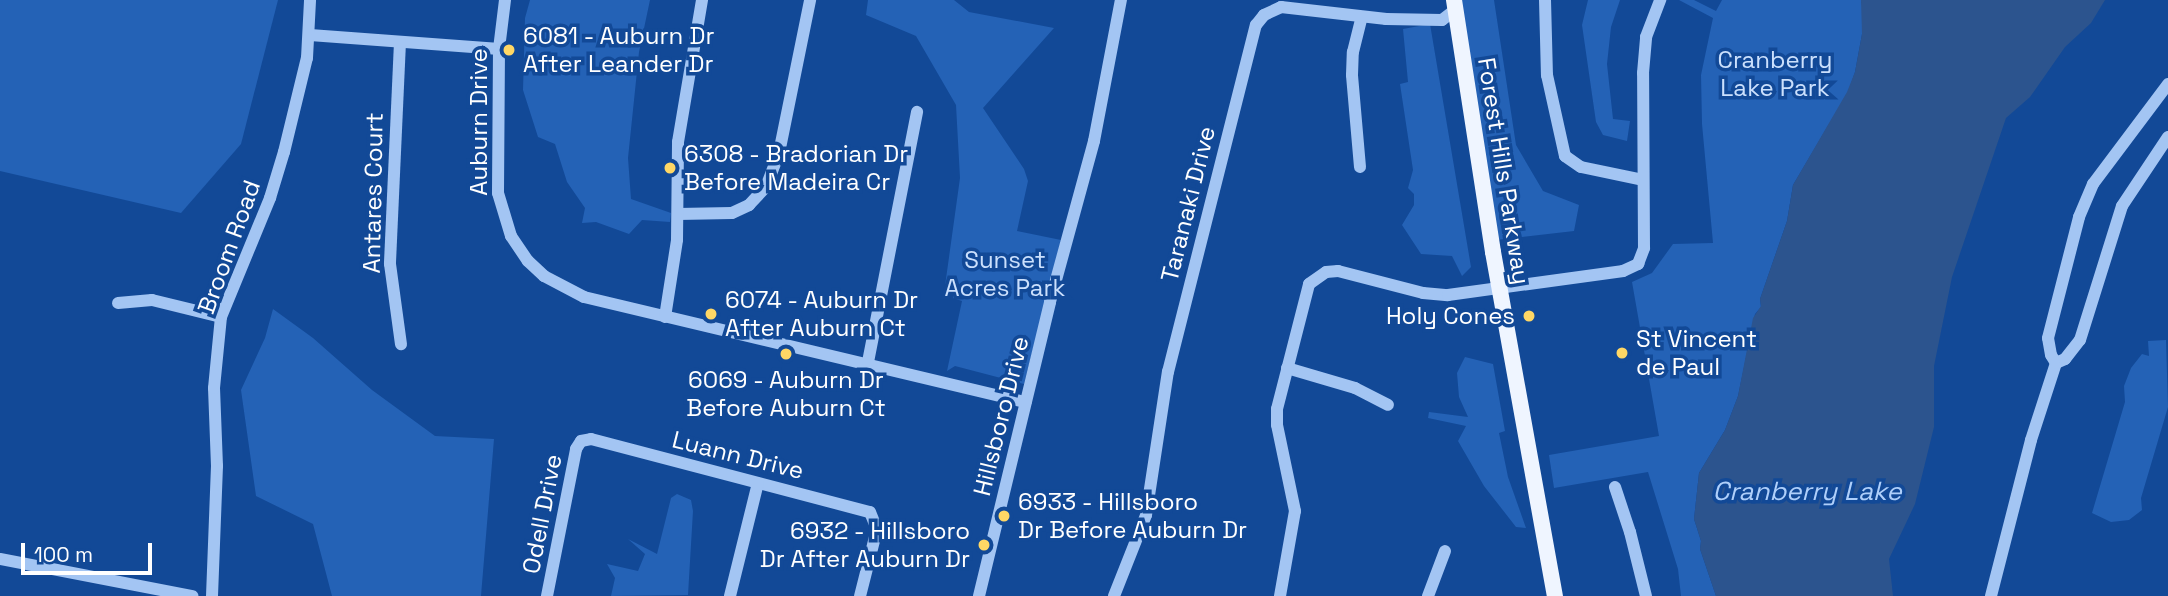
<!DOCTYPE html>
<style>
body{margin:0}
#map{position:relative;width:2168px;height:596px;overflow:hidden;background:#124997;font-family:"Space Grotesk",sans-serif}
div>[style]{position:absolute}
.green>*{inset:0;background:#2462b6}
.water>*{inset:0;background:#2c548e}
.minor>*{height:12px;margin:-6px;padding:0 6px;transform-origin:6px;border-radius:6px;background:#a3c5f3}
.major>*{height:16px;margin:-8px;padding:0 8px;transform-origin:8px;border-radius:8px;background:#eff5ff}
.dots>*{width:19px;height:19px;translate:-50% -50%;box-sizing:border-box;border:4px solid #124997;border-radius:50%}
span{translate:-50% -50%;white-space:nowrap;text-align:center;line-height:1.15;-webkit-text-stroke:7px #124997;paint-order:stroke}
.poi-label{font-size:24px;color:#fff}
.left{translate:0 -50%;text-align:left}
.right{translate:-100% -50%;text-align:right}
.park-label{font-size:24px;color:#cbe0fd}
.street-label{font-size:24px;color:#fff}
.water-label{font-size:26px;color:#afcffa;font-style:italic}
.scale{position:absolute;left:21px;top:543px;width:131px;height:32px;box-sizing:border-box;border:4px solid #fff;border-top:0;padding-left:9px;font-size:21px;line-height:24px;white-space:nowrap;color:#fff;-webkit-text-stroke:5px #124997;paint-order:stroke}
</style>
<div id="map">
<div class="green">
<div style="clip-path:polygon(0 0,278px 0,241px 144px,181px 213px,0 171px)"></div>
<div style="clip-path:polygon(530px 0,650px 0,639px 52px,628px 158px,631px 199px,671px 213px,670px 222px,642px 220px,629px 234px,596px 222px,582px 223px,585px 208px,567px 182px,555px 144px,538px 137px,523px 90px,525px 18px)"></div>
<div style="clip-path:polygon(868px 0,954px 0,969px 12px,1054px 28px,983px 108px,1024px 169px,1028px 181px,1017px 231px,1061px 240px,1024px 384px,955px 366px,947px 371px,962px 301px,953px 298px,954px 293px,945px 286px,960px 178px,956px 105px,916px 36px,866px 15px)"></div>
<div style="clip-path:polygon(1459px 0,1494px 0,1516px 145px,1543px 191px,1579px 205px,1574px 231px,1496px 240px)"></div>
<div style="clip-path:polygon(1588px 0,1620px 0,1611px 27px,1607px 64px,1613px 119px,1630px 121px,1627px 141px,1603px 135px,1596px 122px,1582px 25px)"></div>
<div style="clip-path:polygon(1679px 0,1694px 0,1716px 11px,1722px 0,1861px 0,1863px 11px,1862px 34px,1855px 72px,1848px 92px,1793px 185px,1787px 221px,1760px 299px,1761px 307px,1755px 314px,1738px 396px,1725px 430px,1699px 473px,1694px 519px,1701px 541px,1700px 549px,1716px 596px,1681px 596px,1678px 569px,1648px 472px,1554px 488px,1549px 455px,1659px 436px,1632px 282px,1652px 273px,1673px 244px,1713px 243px,1702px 124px,1701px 75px,1713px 18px)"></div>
<div style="clip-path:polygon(1430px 24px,1471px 267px,1462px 276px,1452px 256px,1421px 254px,1402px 225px,1414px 205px,1414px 194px,1408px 188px,1413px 170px,1400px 84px,1408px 82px,1403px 29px)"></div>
<div style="clip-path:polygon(273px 309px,313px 338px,372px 390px,435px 436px,494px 439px,481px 596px,332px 596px,313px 524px,256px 496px,241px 390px,265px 338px)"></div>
<div style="clip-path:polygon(2166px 340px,2168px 407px,2141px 498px,2142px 510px,2129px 520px,2111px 522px,2092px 513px,2125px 402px,2124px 386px,2131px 368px,2142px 354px,2149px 356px,2148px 341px)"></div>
<div style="clip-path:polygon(1465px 357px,1493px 364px,1505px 431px,1499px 433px,1508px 477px,1526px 528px,1516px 527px,1484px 486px,1458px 441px,1466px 426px,1428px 418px,1429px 412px,1468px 417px,1459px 397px,1457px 373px)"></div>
<div style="clip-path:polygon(677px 494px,691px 500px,693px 511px,688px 595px,611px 596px,615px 578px,607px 564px,638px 571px,645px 554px,628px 539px,657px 554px,671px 498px)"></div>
</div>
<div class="water">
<div style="clip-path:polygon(1861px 0,2105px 0,2091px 23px,2065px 47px,2030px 97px,2006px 118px,1952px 277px,1934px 366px,1934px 427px,1915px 504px,1889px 559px,1893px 596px,1716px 596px,1700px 549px,1701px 541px,1694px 519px,1699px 473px,1725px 430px,1738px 396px,1753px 318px,1761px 306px,1760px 299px,1787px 221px,1793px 185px,1847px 92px,1855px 72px,1862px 34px)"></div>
</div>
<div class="minor">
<div style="left:505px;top:0;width:49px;rotate:97deg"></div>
<div style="left:499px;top:49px;width:144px;rotate:90.4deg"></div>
<div style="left:498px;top:193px;width:45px;rotate:73.2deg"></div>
<div style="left:511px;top:236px;width:30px;rotate:56deg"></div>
<div style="left:528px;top:261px;width:22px;rotate:43deg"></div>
<div style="left:544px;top:276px;width:45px;rotate:27.7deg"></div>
<div style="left:584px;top:297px;width:454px;rotate:13.4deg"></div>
<div style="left:1545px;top:0;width:75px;rotate:88.5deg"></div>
<div style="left:1547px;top:75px;width:83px;rotate:77.5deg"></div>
<div style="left:1565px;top:156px;width:19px;rotate:35deg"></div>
<div style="left:1581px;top:167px;width:63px;rotate:11.8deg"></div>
<div style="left:310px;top:35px;width:190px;rotate:4.2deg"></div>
<div style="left:400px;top:42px;width:222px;rotate:92.6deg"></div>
<div style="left:390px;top:264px;width:81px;rotate:82.2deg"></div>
<div style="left:1360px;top:167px;width:92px;rotate:-95deg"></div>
<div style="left:1352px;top:75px;width:23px;rotate:-88deg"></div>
<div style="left:1353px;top:52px;width:36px;rotate:-76deg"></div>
<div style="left:678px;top:214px;width:54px;rotate:-1.1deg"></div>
<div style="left:732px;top:213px;width:19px;rotate:-25deg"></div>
<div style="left:749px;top:205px;width:25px;rotate:-47deg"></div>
<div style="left:766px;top:187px;width:36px;rotate:-69deg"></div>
<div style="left:779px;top:153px;width:156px;rotate:-78.5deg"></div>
<div style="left:118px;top:303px;width:34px;rotate:-5deg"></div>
<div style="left:152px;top:300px;width:71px;rotate:13.8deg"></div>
<div style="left:665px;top:317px;width:78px;rotate:-81.1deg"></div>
<div style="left:677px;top:240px;width:98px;rotate:-89.4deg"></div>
<div style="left:678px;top:142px;width:144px;rotate:-80.4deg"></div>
<div style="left:868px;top:362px;width:255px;rotate:-78.9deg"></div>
<div style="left:2056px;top:363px;width:9px;rotate:-122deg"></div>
<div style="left:2051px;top:355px;width:17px;rotate:-100deg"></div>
<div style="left:2048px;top:338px;width:125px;rotate:-75.6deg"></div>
<div style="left:2079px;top:217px;width:36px;rotate:-67deg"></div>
<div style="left:2093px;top:184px;width:125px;rotate:-53.1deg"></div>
<div style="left:1287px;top:368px;width:71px;rotate:16.4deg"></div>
<div style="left:1355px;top:388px;width:37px;rotate:27deg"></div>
<div style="left:1615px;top:487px;width:47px;rotate:71.6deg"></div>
<div style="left:1630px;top:532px;width:66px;rotate:76deg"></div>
<div style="left:0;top:559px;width:196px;rotate:10.9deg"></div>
<div style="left:212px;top:596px;width:130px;rotate:-87.8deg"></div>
<div style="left:217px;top:466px;width:78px;rotate:-92.2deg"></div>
<div style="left:214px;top:388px;width:71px;rotate:-84.4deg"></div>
<div style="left:221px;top:317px;width:129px;rotate:-67.6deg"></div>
<div style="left:270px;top:198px;width:48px;rotate:-73.1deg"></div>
<div style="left:284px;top:152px;width:97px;rotate:-76.3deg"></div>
<div style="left:307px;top:58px;width:58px;rotate:-87deg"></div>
<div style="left:547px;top:596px;width:150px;rotate:-78.8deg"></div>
<div style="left:576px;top:449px;width:9px;rotate:-58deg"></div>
<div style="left:581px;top:441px;width:10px;rotate:-11deg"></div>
<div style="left:591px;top:439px;width:288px;rotate:14.7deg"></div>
<div style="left:870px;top:512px;width:18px;rotate:68deg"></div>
<div style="left:877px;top:529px;width:69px;rotate:104.2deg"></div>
<div style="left:730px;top:596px;width:116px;rotate:-76.1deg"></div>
<div style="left:979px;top:596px;width:302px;rotate:-76.4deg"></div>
<div style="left:1050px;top:302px;width:167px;rotate:-74.7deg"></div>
<div style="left:1094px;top:141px;width:144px;rotate:-79.2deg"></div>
<div style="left:1114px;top:596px;width:87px;rotate:-68.4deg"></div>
<div style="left:1146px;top:515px;width:145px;rotate:-81.3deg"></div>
<div style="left:1168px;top:372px;width:358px;rotate:-75.8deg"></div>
<div style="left:1256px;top:25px;width:13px;rotate:-51deg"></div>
<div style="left:1264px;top:15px;width:19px;rotate:-25deg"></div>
<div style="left:1281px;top:7px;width:106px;rotate:6.5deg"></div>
<div style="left:1386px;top:19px;width:56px;rotate:1deg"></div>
<div style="left:1442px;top:20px;width:16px;rotate:-38deg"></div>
<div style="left:1280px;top:596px;width:86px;rotate:-80deg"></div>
<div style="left:1295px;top:511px;width:88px;rotate:-101.8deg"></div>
<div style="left:1277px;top:425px;width:16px;rotate:-90deg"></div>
<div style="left:1277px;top:409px;width:129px;rotate:-75.6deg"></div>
<div style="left:1309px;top:284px;width:21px;rotate:-35deg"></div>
<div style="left:1326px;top:272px;width:12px;rotate:-5deg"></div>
<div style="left:1338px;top:271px;width:88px;rotate:14.5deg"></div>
<div style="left:1423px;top:293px;width:25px;rotate:5deg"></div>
<div style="left:1448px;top:295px;width:177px;rotate:-7.8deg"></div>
<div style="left:1623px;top:271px;width:17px;rotate:-25deg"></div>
<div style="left:1638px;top:264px;width:17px;rotate:-69deg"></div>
<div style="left:1644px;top:248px;width:175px;rotate:-90.3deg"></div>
<div style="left:1643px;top:73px;width:36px;rotate:-85deg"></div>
<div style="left:1646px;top:37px;width:40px;rotate:-69deg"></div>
<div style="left:1428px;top:596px;width:48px;rotate:-69.3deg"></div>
<div style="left:1991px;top:596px;width:161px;rotate:-75.6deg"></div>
<div style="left:2031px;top:440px;width:81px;rotate:-72deg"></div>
<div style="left:2056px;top:363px;width:10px;rotate:-24deg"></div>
<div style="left:2065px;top:359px;width:24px;rotate:-52deg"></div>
<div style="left:2080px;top:340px;width:140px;rotate:-72.6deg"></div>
<div style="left:2122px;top:206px;width:83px;rotate:-56.3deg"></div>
</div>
<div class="major">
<div style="left:1454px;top:0;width:255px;rotate:81.2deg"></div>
<div style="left:1493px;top:252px;width:350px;rotate:79.8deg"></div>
</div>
<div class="dots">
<div style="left:509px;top:50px;background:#ffd765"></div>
<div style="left:670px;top:168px;background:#ffd765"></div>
<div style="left:711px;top:314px;background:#ffd765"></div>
<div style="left:1529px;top:316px;background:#ffd765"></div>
<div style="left:1622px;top:353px;background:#ffd765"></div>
<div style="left:786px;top:354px;background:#ffd765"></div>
<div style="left:1004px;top:516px;background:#ffd765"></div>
<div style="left:984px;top:545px;background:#ffd765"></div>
</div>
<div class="poi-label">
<span class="left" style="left:523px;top:50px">6081 - Auburn Dr<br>After Leander Dr</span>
<span class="left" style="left:684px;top:168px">6308 - Bradorian Dr<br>Before Madeira Cr</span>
<span class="left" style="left:725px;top:314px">6074 - Auburn Dr<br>After Auburn Ct</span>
<span class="right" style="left:1515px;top:316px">Holy Cones</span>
<span class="left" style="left:1636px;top:353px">St Vincent<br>de Paul</span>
<span style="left:786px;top:394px">6069 - Auburn Dr<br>Before Auburn Ct</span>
<span class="left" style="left:1018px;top:516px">6933 - Hillsboro<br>Dr Before Auburn Dr</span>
<span class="right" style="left:970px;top:545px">6932 - Hillsboro<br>Dr After Auburn Dr</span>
</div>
<div class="park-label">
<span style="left:1775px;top:74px">Cranberry<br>Lake Park</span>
<span style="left:1005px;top:274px">Sunset<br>Acres Park</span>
</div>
<div class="street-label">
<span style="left:479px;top:122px;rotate:-90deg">Auburn Drive</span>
<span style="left:1504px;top:171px;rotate:81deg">Forest Hills Parkway</span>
<span style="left:373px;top:193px;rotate:-89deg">Antares Court</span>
<span style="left:1188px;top:204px;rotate:-76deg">Taranaki Drive</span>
<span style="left:229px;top:247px;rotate:-70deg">Broom Road</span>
<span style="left:1001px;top:416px;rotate:-76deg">Hillsboro Drive</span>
<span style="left:738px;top:455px;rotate:14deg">Luann Drive</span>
<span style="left:542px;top:514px;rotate:-79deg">Odell Drive</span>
</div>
<div class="water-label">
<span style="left:1807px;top:492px">Cranberry Lake</span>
</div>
<div class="scale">100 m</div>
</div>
